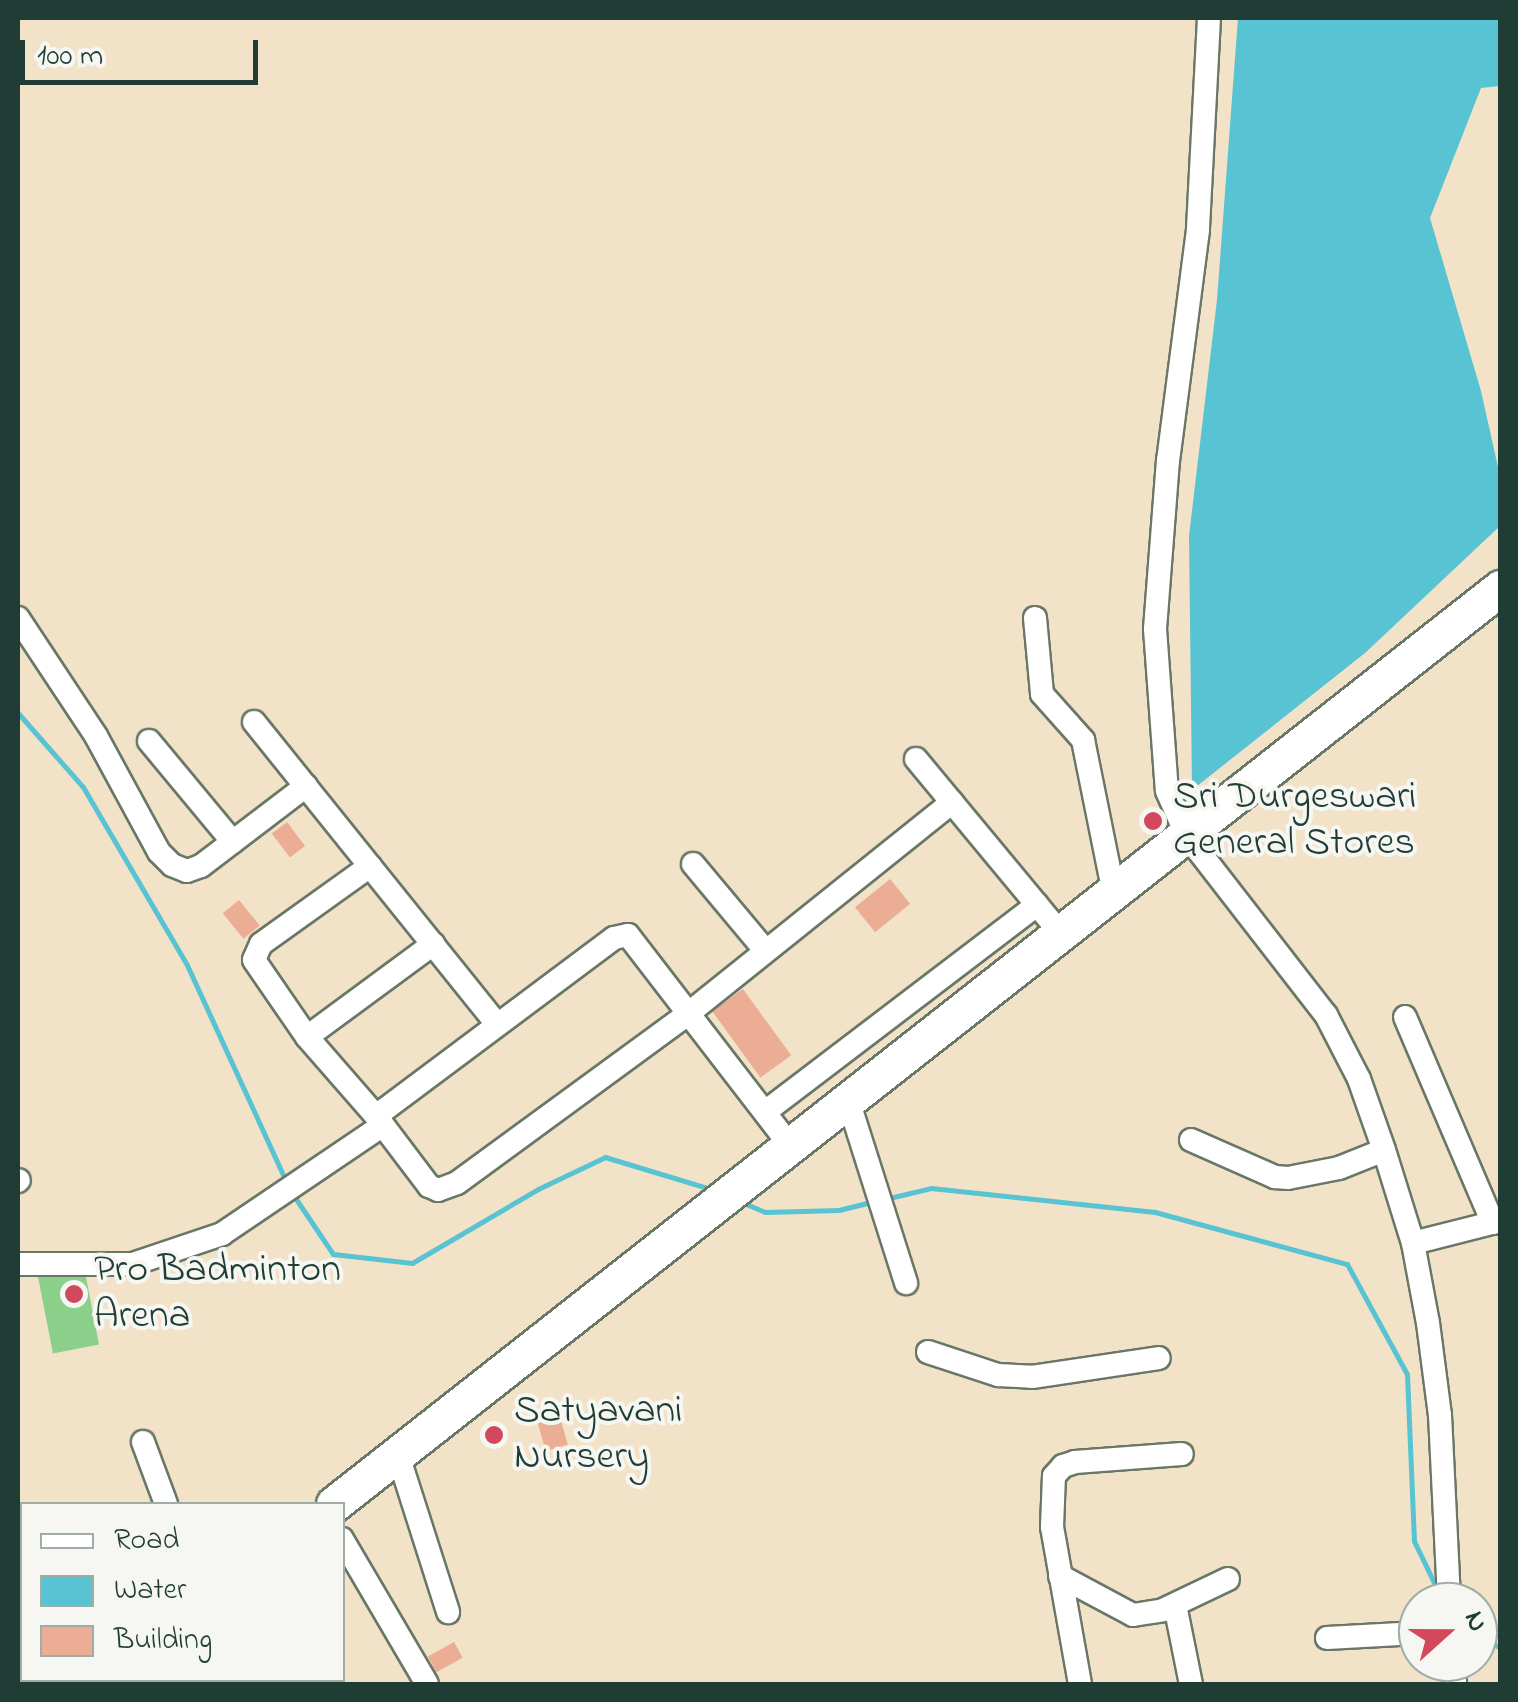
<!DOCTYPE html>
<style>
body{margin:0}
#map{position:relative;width:1518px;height:1702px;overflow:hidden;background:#f2e2c7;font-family:"Indie Flower",sans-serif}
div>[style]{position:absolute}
.green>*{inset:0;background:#8ad08b;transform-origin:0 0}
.water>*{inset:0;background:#58c3d2}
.stream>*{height:5px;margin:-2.5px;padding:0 2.5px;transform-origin:2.5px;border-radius:2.5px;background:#58c3d2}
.building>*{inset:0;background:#ebae95;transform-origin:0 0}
.roads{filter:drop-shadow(2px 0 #697767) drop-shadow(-2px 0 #697767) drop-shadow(0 2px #697767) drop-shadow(0 -2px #697767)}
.minor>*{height:22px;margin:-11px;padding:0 11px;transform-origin:11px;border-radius:11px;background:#fff}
.highway>*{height:35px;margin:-17.5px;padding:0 17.5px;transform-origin:17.5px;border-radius:17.5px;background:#fff}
.dots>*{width:28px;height:28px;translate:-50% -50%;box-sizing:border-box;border:5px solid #f6f6f2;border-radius:50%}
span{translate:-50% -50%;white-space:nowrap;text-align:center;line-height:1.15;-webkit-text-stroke:8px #f6f6f2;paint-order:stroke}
.poi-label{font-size:40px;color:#1f3d34}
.left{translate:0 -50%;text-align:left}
.frame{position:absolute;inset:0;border:20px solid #1f3d34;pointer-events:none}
.legend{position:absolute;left:20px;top:1502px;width:325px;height:180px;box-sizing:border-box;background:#f6f6f2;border:2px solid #a0aca6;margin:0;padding:12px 18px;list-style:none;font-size:30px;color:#1f3d34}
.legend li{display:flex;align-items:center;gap:20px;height:50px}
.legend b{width:50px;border:2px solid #a0aca6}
.north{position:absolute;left:1398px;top:1582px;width:100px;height:100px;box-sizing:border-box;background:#f6f6f2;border:2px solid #a0aca6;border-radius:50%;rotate:69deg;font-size:28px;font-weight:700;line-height:40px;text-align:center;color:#1f3d34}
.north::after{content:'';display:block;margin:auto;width:35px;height:45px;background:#d1495b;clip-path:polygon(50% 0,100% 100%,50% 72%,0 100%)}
.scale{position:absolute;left:20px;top:40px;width:238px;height:45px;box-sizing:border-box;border:5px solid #1f3d34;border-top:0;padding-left:12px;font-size:30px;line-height:35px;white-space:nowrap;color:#1f3d34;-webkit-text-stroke:8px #f6f6f2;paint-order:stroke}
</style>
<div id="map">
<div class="green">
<div style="left:84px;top:1267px;width:79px;height:47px;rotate:79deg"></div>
</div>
<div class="water">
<div style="clip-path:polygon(1238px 18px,1500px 18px,1500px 86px,1481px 88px,1430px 218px,1481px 391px,1500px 476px,1500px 526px,1365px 653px,1192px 790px,1189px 536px,1217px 300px)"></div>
</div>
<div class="stream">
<div style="left:18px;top:713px;width:98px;rotate:48.7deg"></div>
<div style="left:83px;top:787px;width:206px;rotate:59.7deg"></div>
<div style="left:187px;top:965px;width:240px;rotate:65.4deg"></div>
<div style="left:292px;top:1193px;width:73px;rotate:56.1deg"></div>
<div style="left:333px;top:1254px;width:80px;rotate:6.5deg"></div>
<div style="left:412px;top:1263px;width:146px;rotate:-30.4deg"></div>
<div style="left:538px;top:1189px;width:74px;rotate:-25.5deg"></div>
<div style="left:605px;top:1157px;width:110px;rotate:16.9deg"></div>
<div style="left:885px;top:1199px;width:47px;rotate:-13.4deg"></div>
<div style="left:931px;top:1188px;width:225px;rotate:6.1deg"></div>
<div style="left:1155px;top:1212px;width:199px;rotate:15.2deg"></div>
<div style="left:1347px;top:1264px;width:125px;rotate:61.4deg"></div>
<div style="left:1407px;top:1374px;width:167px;rotate:87.6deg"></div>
<div style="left:1414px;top:1541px;width:60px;rotate:64.3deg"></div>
<div style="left:739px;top:1201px;width:28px;rotate:23deg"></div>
<div style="left:765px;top:1212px;width:74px;rotate:-1.5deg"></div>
<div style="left:839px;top:1210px;width:37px;rotate:-14deg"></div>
<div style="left:1478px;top:1633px;width:27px;rotate:34deg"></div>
</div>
<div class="building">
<div style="left:287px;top:822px;width:30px;height:19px;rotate:53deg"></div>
<div style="left:890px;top:879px;width:32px;height:45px;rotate:51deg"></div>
<div style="left:239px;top:900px;width:33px;height:21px;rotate:51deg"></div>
<div style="left:743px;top:989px;width:82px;height:38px;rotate:54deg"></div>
<div style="left:559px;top:1414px;width:32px;height:23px;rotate:74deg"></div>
<div style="left:454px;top:1642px;width:18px;height:30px;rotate:61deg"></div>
</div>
<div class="roads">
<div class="minor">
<div style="left:1209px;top:18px;width:212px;rotate:93deg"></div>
<div style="left:1198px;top:230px;width:232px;rotate:97.4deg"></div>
<div style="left:1168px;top:460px;width:169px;rotate:94.4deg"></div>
<div style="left:1155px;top:629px;width:162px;rotate:85.8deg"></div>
<div style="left:1167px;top:791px;width:49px;rotate:66deg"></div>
<div style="left:1187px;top:836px;width:227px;rotate:52.2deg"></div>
<div style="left:1326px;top:1015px;width:72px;rotate:62.7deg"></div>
<div style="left:1359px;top:1079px;width:75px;rotate:70.6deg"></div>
<div style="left:1384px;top:1150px;width:97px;rotate:72.7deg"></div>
<div style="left:1413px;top:1243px;width:81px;rotate:79.4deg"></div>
<div style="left:1428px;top:1323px;width:93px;rotate:82.6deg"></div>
<div style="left:1440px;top:1415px;width:187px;rotate:87.2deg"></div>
<div style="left:18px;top:618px;width:141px;rotate:56.5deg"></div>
<div style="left:96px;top:736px;width:132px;rotate:61.5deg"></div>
<div style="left:159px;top:852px;width:18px;rotate:45deg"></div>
<div style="left:172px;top:865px;width:16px;rotate:22deg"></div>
<div style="left:187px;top:871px;width:15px;rotate:-20deg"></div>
<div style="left:201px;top:866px;width:132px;rotate:-37.3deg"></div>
<div style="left:1035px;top:618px;width:76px;rotate:84.7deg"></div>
<div style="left:1042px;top:694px;width:62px;rotate:48.3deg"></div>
<div style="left:1083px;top:740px;width:157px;rotate:78.6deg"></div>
<div style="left:254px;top:722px;width:388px;rotate:51.2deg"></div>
<div style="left:149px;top:741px;width:131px;rotate:50.3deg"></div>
<div style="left:916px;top:759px;width:229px;rotate:50.3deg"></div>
<div style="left:693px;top:864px;width:112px;rotate:50.1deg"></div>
<div style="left:370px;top:866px;width:134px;rotate:144.4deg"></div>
<div style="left:261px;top:944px;width:17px;rotate:114deg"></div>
<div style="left:254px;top:960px;width:93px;rotate:55.5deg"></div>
<div style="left:307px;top:1037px;width:105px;rotate:48.9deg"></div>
<div style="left:376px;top:1116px;width:88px;rotate:52.9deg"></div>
<div style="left:429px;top:1186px;width:10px;rotate:24deg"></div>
<div style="left:438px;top:1190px;width:20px;rotate:-20deg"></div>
<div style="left:457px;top:1183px;width:288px;rotate:-36.2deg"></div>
<div style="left:689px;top:1013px;width:337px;rotate:-38.7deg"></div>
<div style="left:1405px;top:1017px;width:224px;rotate:66.9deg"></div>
<div style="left:307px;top:1037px;width:157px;rotate:-36.4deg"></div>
<div style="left:849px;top:1103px;width:189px;rotate:72.4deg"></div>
<div style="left:765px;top:1112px;width:342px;rotate:-37.3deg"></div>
<div style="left:376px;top:1116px;width:297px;rotate:-36.8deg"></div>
<div style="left:614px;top:938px;width:14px;rotate:-12deg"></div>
<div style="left:628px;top:935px;width:269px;rotate:52.4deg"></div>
<div style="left:1191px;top:1140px;width:92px;rotate:23.8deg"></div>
<div style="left:1275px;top:1177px;width:13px;rotate:4deg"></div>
<div style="left:1288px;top:1178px;width:52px;rotate:-11.1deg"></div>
<div style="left:1339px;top:1168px;width:48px;rotate:-21.8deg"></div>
<div style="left:18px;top:1181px;width:1px;rotate:-45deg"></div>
<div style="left:1413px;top:1243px;width:90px;rotate:-14.2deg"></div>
<div style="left:18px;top:1264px;width:115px"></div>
<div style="left:133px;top:1264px;width:94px;rotate:-18.6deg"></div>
<div style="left:222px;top:1234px;width:194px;rotate:-34.1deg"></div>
<div style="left:928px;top:1352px;width:74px;rotate:18.2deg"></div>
<div style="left:998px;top:1375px;width:34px;rotate:3deg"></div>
<div style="left:1032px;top:1377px;width:128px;rotate:-8.5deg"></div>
<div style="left:143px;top:1442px;width:66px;rotate:69.6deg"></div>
<div style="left:398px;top:1455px;width:165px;rotate:72.3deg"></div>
<div style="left:342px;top:1539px;width:168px;rotate:59.6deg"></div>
<div style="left:1060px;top:1576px;width:83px;rotate:28.1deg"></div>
<div style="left:1133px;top:1615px;width:30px;rotate:-9deg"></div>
<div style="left:1163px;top:1610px;width:72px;rotate:-25.5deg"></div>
<div style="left:1175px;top:1605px;width:81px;rotate:78.6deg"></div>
<div style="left:1327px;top:1638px;width:91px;rotate:-3.1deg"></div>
<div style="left:1454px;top:1662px;width:22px;rotate:87deg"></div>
<div style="left:182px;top:1680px;width:5px;rotate:53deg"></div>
<div style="left:324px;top:1680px;width:5px;rotate:53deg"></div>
<div style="left:1080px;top:1684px;width:159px;rotate:-100.1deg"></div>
<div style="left:1052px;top:1527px;width:51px;rotate:-87.8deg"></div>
<div style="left:1054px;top:1476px;width:13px;rotate:-48deg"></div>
<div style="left:1063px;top:1466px;width:13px;rotate:-18deg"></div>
<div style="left:1075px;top:1462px;width:107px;rotate:-4.3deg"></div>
</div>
<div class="highway">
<div style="left:334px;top:1504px;width:1483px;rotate:-38.15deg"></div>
<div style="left:105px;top:1684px;width:7px;rotate:-34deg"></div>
</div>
</div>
<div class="dots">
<div style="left:1153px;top:821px;background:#d1495b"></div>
<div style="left:74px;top:1294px;background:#d1495b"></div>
<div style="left:494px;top:1435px;background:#d1495b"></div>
</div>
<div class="poi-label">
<span class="left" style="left:1173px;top:821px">Sri Durgeswari<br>General Stores</span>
<span class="left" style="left:94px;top:1294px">Pro Badminton<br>Arena</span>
<span class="left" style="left:514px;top:1435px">Satyavani<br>Nursery</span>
</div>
<div class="frame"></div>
<ul class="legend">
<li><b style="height:12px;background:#fff"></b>Road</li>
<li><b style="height:28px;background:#58c3d2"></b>Water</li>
<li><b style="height:28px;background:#ebae95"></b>Building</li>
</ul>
<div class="north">N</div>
<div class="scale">100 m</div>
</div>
